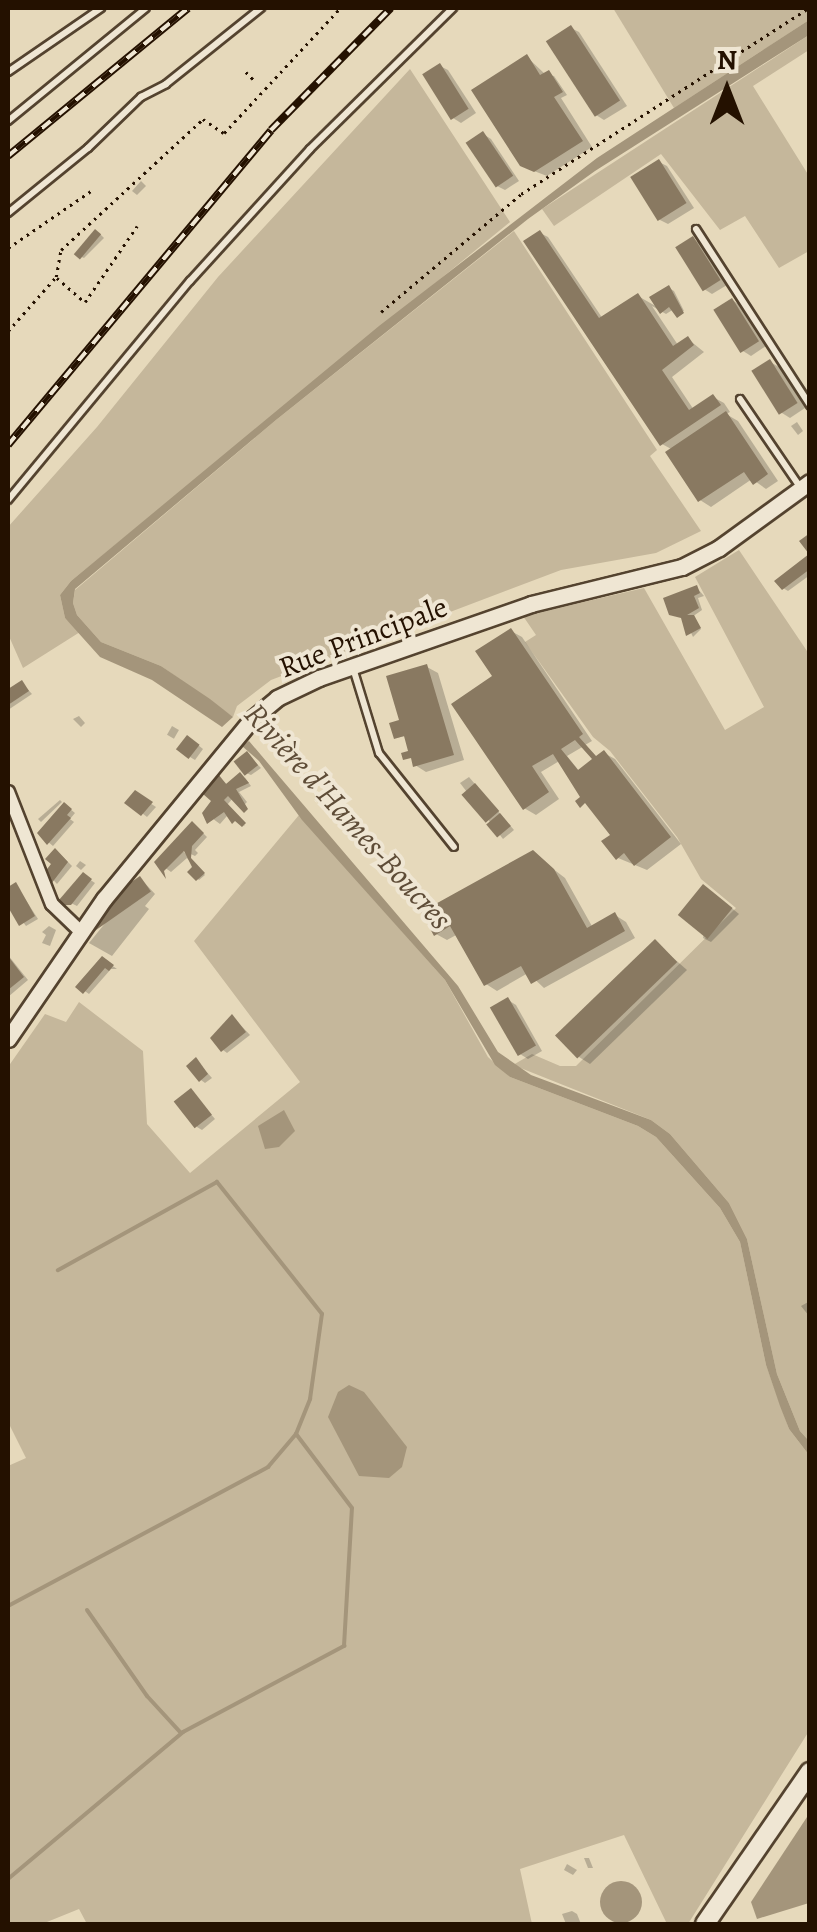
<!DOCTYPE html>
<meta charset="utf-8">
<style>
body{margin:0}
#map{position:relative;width:817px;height:1932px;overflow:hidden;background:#e6d9bb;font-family:Alegreya,serif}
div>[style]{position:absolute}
.green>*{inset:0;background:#c5b79b}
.water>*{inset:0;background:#a4957b}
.round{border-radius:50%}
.shadow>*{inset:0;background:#0003;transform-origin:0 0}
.stream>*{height:4px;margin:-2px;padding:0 2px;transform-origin:2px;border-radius:2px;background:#a4957b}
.building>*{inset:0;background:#897961;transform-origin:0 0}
.path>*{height:2.5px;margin-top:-1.25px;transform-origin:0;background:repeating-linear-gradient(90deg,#241100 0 2.5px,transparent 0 7.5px)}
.roads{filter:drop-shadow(2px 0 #54432f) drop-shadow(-2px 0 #54432f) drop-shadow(0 2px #54432f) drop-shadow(0 -2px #54432f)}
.service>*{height:6px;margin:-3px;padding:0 3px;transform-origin:3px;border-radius:3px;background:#efe6d3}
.minor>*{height:12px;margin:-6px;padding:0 6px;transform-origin:6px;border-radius:6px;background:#efe6d3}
.tertiary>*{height:15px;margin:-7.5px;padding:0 7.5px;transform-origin:7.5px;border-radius:7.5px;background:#efe6d3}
.secondary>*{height:18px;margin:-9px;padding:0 9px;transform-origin:9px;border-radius:9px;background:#efe6d3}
.rail>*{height:8px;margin-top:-4px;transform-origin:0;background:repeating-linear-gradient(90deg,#efe6d3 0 11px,#241100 0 22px);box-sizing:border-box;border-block:2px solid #241100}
span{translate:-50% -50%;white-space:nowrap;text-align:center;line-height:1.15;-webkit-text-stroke:8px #efe6d3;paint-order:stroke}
.street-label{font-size:30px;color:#241100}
.water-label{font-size:32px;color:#5e4c37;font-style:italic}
.frame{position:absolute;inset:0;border:10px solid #241100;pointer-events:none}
.north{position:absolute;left:677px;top:40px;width:100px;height:100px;-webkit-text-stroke:8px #efe6d3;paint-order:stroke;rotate:0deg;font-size:28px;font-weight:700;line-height:40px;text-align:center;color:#241100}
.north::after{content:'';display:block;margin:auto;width:35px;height:45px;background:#241100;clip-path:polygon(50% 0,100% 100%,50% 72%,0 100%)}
</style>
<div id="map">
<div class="green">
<div style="clip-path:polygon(613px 8px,809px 8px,809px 20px,674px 108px)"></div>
<div style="clip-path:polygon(809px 35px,809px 50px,753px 86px,809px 176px,809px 251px,779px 268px,745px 216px,720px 230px,661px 154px,554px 226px,542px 209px)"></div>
<div style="clip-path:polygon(410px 69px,510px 222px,71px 581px,60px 595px,65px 618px,80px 632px,23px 668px,8px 634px,8px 527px,97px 427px,218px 277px)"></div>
<div style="clip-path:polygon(514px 231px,657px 450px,650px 456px,701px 531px,656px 553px,561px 570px,271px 680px,237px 706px,233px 717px,161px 666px,101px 642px,77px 615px,73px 603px,75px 590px,276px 420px)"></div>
<div style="clip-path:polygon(739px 550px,809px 654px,809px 1441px,800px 1431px,777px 1374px,747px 1239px,729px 1203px,670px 1134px,651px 1120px,513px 1065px,532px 1054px,560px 1066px,576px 1066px,736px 908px,701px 879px,677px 837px,610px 751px,593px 737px,525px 642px,536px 635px,523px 616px,644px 588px,725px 730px,764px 707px,695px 577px)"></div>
<div style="clip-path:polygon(299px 815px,445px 980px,488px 1057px,510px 1077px,638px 1126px,656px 1137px,720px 1208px,740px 1242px,766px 1365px,789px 1429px,809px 1455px,809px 1731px,688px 1924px,667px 1924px,624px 1835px,520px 1869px,532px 1924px,87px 1924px,79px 1909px,42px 1924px,8px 1924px,8px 1466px,26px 1458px,8px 1422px,8px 1067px,45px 1014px,66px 1022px,79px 1002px,143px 1051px,147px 1124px,190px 1173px,300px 1082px,194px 941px)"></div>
</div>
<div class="water">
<div style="clip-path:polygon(809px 20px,809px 35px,595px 171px,528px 219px,276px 420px,75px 589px,73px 603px,77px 615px,101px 642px,161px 666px,210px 699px,233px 717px,222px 727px,152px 680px,100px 657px,65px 618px,60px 595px,71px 581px,379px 326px,597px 158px)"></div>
<div style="clip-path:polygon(249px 741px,458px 986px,498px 1052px,531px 1075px,651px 1120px,670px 1134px,729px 1203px,747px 1239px,777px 1374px,800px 1431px,809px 1441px,809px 1455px,789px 1429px,780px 1406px,766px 1365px,740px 1242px,720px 1208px,656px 1137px,638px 1126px,510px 1077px,495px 1065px,445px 980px,302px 820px,259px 761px,242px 746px)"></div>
<div style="clip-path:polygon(284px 1110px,295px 1131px,279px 1147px,265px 1149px,258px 1126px)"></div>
<div style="clip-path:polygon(349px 1385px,364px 1392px,407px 1447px,402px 1467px,389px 1478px,359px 1476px,328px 1417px,338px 1392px)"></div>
<div style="clip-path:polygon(809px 1814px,809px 1903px,757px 1919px,751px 1902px)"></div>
<div class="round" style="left:600px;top:1881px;width:42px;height:42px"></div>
</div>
<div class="shadow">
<div style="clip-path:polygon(571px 28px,579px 32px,627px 106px,604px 120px,596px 115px)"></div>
<div style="clip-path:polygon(527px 57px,546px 75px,554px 76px,567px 95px,561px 98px,592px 147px,547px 176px,534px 171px)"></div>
<div style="clip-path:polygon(440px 66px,448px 70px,476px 113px,461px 123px,453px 118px)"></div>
<div style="clip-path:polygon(483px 134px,491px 139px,519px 181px,505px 190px,497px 186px)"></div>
<div style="clip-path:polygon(659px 162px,667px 166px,694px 208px,668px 224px,660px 220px)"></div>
<div style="clip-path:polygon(141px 181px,146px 186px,137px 195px,132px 191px)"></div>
<div style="clip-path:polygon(540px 233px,548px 237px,603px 319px,638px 296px,659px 308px,669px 288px,674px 291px,684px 311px,674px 309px,666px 314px,652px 306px,678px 345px,688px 339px,704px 352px,672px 377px,694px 410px,713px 397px,724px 403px,730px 412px,726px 414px,738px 421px,778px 481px,766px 489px,752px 479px,711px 507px,700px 500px,673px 450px,662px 444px)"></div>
<div style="clip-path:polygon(100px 234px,104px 238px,84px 258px,79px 256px)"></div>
<div style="clip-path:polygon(693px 239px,701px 244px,727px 285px,712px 294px,704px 289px)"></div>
<div style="clip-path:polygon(732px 300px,740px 305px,766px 346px,751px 356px,743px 351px)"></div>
<div style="clip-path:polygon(770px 362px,779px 367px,805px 408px,790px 418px,782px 413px)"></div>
<div style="clip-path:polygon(797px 422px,803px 431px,798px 435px,791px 426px)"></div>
<div style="clip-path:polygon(810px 562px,810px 575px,788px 591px,783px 588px)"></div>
<div style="clip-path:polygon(697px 588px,704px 596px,698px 598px,702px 610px,692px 617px,701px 629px,693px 637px,684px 618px)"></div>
<div style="clip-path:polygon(evenodd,511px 631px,522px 637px,592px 741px,585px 745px,597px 759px,604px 753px,615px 759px,681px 844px,647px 870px,618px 858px,613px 835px,561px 760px,541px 772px,559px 799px,536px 815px,524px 808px,495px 677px,511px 631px,584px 746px,596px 759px,580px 772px,567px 756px,584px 746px)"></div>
<div style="clip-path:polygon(427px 667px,438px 673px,464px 760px,426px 772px,415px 765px,406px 736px,396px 738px)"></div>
<div style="clip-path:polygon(22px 683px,32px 694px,8px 710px,8px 692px)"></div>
<div style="clip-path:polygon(79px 716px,85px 723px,81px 727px,73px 719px)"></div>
<div style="left:172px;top:726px;width:8px;height:10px;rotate:30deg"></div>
<div style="clip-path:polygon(193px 741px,203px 749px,195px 760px,190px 757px)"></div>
<div style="clip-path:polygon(247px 754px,261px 768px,251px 775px,246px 773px)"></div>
<div style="clip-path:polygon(469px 777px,514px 830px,503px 839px,460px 783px)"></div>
<div style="clip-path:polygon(220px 778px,228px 785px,245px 778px,251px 786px,239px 792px,247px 802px,244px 805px,234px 797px,227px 805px,245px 826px,227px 816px,220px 824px,205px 813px,215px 801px)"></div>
<div style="clip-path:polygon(135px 793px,156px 807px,147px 817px,128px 802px)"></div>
<div style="clip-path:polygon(60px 800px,62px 802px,41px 822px,38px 819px)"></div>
<div style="clip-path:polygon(69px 808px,75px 813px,70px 819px,74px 822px,53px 846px,41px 836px)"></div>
<div style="clip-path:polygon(197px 827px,207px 837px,195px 850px,198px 853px,195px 856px,182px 850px,205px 875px,199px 880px,190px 872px,195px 867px,187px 858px,171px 872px,157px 862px)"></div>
<div style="clip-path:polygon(60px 854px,72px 866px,57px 884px,47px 873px)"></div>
<div style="clip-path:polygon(535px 855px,565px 878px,593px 928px,615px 915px,626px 922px,635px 938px,544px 988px,528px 973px,497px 991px,486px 984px,458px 934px,447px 940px,436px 934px)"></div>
<div style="clip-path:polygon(80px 861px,86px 865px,81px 870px,76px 866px)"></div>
<div style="clip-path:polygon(83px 875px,95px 883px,77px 906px,63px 899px)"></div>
<div style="clip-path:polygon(141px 879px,155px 894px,145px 906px,149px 909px,112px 956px,89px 943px)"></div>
<div style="clip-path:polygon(18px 888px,38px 919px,26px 926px,8px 902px,8px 894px)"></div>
<div style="clip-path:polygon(712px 892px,739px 914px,711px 942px,703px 938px)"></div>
<div style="clip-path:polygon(49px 926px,56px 930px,50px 946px,42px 943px,46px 935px,42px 932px)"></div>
<div style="clip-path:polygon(655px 942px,687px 970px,590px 1064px,579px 1057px,558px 1036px)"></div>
<div style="clip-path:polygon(8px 955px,28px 980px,8px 997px,8px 981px,13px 976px,8px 969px)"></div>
<div style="clip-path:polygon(107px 962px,117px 969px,111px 969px,89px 994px,79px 987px)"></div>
<div style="clip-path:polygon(508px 1000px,516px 1005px,542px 1051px,528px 1059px,520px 1054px)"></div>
<div style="clip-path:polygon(233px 1017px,250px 1035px,227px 1053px,223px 1050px)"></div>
<div style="clip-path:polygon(196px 1060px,212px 1078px,205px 1083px,201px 1080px)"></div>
<div style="clip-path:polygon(191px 1091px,215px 1119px,202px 1130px,197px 1127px)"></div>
<div style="clip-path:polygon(810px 1301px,810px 1316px,809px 1316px,801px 1306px)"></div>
<div style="clip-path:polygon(584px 1858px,589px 1858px,593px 1868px,588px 1868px)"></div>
<div style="clip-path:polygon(567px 1864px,577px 1870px,573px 1875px,564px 1870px)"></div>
<div style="clip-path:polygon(572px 1911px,577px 1914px,581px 1924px,566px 1924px,562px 1914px)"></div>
</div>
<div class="stream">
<div style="left:8px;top:1606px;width:295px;rotate:-28.1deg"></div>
<div style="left:268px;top:1467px;width:43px;rotate:-49.7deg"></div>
<div style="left:87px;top:1610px;width:105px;rotate:55.1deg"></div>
<div style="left:147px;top:1696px;width:50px;rotate:47.4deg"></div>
<div style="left:8px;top:1879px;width:229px;rotate:-40deg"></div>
<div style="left:183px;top:1732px;width:183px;rotate:-28.1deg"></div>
<div style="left:344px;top:1646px;width:138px;rotate:-86.7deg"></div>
<div style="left:352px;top:1508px;width:93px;rotate:-127.1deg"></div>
<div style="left:296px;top:1434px;width:38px;rotate:-68deg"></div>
<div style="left:310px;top:1399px;width:86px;rotate:-82deg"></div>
<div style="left:322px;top:1314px;width:169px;rotate:-128.5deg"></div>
<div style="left:217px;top:1182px;width:182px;rotate:151deg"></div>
</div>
<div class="building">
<div style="left:571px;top:25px;width:90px;height:30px;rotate:57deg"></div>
<div style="clip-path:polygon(527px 54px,540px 75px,549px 70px,563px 92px,554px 97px,583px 141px,534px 172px,520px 166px,471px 90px)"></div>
<div style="left:440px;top:63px;width:54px;height:21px;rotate:58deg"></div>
<div style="left:483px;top:131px;width:54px;height:21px;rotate:56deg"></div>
<div style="left:659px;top:159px;width:52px;height:34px;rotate:58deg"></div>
<div style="left:95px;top:229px;width:8px;height:33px;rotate:40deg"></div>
<div style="clip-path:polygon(540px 230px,599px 318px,638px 293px,673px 346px,688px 336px,694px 345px,662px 370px,689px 410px,713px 394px,721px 405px,660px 446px,523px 241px)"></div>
<div style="left:693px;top:236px;width:52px;height:21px;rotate:58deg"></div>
<div style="clip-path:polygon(669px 285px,684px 313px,677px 318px,669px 307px,660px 314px,649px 297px)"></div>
<div style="left:732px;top:298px;width:51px;height:22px;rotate:58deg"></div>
<div style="left:770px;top:359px;width:52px;height:22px;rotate:58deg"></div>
<div style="clip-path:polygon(726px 411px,768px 474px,753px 485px,744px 472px,698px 502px,665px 452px)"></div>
<div style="clip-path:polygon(810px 533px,810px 569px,782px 590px,774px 581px,809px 554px,799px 541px)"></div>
<div style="clip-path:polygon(697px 585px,700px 593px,694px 596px,699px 608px,687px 615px,694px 615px,701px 628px,686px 636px,681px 618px,669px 615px,663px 598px)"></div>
<div style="clip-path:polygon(evenodd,511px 628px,583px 734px,579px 737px,596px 756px,604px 750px,671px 837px,634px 866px,624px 853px,616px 860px,601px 841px,610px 835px,585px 803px,580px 808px,575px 801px,580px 797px,553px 754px,532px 766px,549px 792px,523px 810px,451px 704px,492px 676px,475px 651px,511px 628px,575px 740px,592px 759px,578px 770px,561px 749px,575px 740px)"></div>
<div style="clip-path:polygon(427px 664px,454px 755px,413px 767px,411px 758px,403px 760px,401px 753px,408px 751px,404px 736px,394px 739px,389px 723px,399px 720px,386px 676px)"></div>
<div style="clip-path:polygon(22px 680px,29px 691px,8px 705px,8px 689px)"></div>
<div style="left:187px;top:735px;width:16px;height:18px;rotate:38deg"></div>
<div style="left:247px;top:751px;width:18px;height:17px;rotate:52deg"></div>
<div style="clip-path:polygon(240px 772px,249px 783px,236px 789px,248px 809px,244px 813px,228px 796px,224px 800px,246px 823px,242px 827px,235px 821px,232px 824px,224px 812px,207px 824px,202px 813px,211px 801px,203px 794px,219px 775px,226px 784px)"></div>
<div style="left:475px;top:783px;width:37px;height:18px;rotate:49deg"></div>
<div style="clip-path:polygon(135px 790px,153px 802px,141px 816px,124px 803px)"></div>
<div style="clip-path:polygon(64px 802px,72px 809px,67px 815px,71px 818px,47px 845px,37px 833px)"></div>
<div style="left:500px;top:813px;width:17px;height:18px;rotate:50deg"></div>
<div style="clip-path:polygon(192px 821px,204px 833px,192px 846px,191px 858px,205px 873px,196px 881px,187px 872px,192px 867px,184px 851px,164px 871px,166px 879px,154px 862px)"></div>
<div style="clip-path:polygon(55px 848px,68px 862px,51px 884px,44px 873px,51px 864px,45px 859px)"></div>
<div style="clip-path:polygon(533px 850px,554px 869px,587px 928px,615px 912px,625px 931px,531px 984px,521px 966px,484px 986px,450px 926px,434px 936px,421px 912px)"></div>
<div style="clip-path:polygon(83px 872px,92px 879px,71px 905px,64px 905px,59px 900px)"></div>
<div style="left:140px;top:876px;width:19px;height:87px;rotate:55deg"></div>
<div style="clip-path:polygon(16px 882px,35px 916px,19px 926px,8px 907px,8px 887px)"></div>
<div style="left:703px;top:884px;width:38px;height:40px;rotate:39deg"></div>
<div style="left:655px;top:939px;width:32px;height:139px;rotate:46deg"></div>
<div style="clip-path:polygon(8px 956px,24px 977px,8px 990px,10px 976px)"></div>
<div style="clip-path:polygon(102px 956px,114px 965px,109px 971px,105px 968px,83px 994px,75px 987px)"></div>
<div style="left:508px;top:997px;width:56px;height:21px;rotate:60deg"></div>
<div style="clip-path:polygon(232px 1014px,246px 1032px,221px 1052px,210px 1038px)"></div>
<div style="clip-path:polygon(196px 1057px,208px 1074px,199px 1082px,186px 1066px)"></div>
<div style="left:191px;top:1088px;width:34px;height:22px;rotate:52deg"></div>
</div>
<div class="path">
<div style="left:246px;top:72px;width:11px;rotate:45deg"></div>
<div style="left:8px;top:248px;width:104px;rotate:-34.5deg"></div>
<div style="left:57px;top:278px;width:37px;rotate:41deg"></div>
<div style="left:85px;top:302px;width:92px;rotate:-55.6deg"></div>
<div style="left:381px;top:312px;width:183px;rotate:-40.1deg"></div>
<div style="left:521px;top:194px;width:343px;rotate:-32.9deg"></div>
<div style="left:8px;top:331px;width:72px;rotate:-48.4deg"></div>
<div style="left:56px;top:277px;width:27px;rotate:-80deg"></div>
<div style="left:61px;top:250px;width:193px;rotate:-42.7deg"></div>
<div style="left:203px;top:119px;width:25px;rotate:34deg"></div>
<div style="left:224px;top:133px;width:171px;rotate:-47.1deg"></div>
</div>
<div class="roads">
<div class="service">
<div style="left:8px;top:72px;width:113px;rotate:-34.5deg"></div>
<div style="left:8px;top:121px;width:178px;rotate:-39.3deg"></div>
<div style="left:8px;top:213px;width:103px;rotate:-39.1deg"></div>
<div style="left:88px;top:148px;width:74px;rotate:-43.9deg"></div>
<div style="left:141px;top:97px;width:28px;rotate:-27deg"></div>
<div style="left:166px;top:84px;width:122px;rotate:-38.7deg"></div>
<div style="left:696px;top:229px;width:210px;rotate:57.1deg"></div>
<div style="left:740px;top:399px;width:107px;rotate:55.7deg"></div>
<div style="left:8px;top:500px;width:285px;rotate:-50.3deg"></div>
<div style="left:190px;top:281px;width:178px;rotate:-47.7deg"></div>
<div style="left:310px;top:149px;width:201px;rotate:-44.6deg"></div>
<div style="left:353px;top:668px;width:89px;rotate:73deg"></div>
<div style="left:379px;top:753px;width:120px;rotate:51.4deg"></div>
</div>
<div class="minor">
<div style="left:8px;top:792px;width:120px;rotate:68.6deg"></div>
<div style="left:52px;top:904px;width:40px;rotate:44deg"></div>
</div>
<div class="tertiary">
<div style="left:8px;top:1039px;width:170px;rotate:-55.6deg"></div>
<div style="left:104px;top:899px;width:232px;rotate:-50.6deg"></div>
<div style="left:251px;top:720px;width:34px;rotate:-40deg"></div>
<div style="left:277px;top:698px;width:47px;rotate:-25.5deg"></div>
<div style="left:319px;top:678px;width:225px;rotate:-19.2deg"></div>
<div style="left:531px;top:604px;width:155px;rotate:-13.8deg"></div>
<div style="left:682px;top:567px;width:42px;rotate:-27.2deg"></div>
<div style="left:719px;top:548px;width:112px;rotate:-36deg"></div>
</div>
<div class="secondary">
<div style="left:705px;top:1924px;width:185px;rotate:-55.4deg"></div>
</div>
</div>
<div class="rail">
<div style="left:8px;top:156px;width:233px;rotate:-39.4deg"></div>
<div style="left:8px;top:445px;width:410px;rotate:-50.1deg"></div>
<div style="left:271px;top:130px;width:171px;rotate:-45.5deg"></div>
</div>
<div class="street-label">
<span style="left:363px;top:637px;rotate:-21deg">Rue Principale</span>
</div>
<div class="water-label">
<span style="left:348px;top:816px;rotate:48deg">Rivière d'Hames-Boucres</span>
</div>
<div class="frame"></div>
<div class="north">N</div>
</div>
